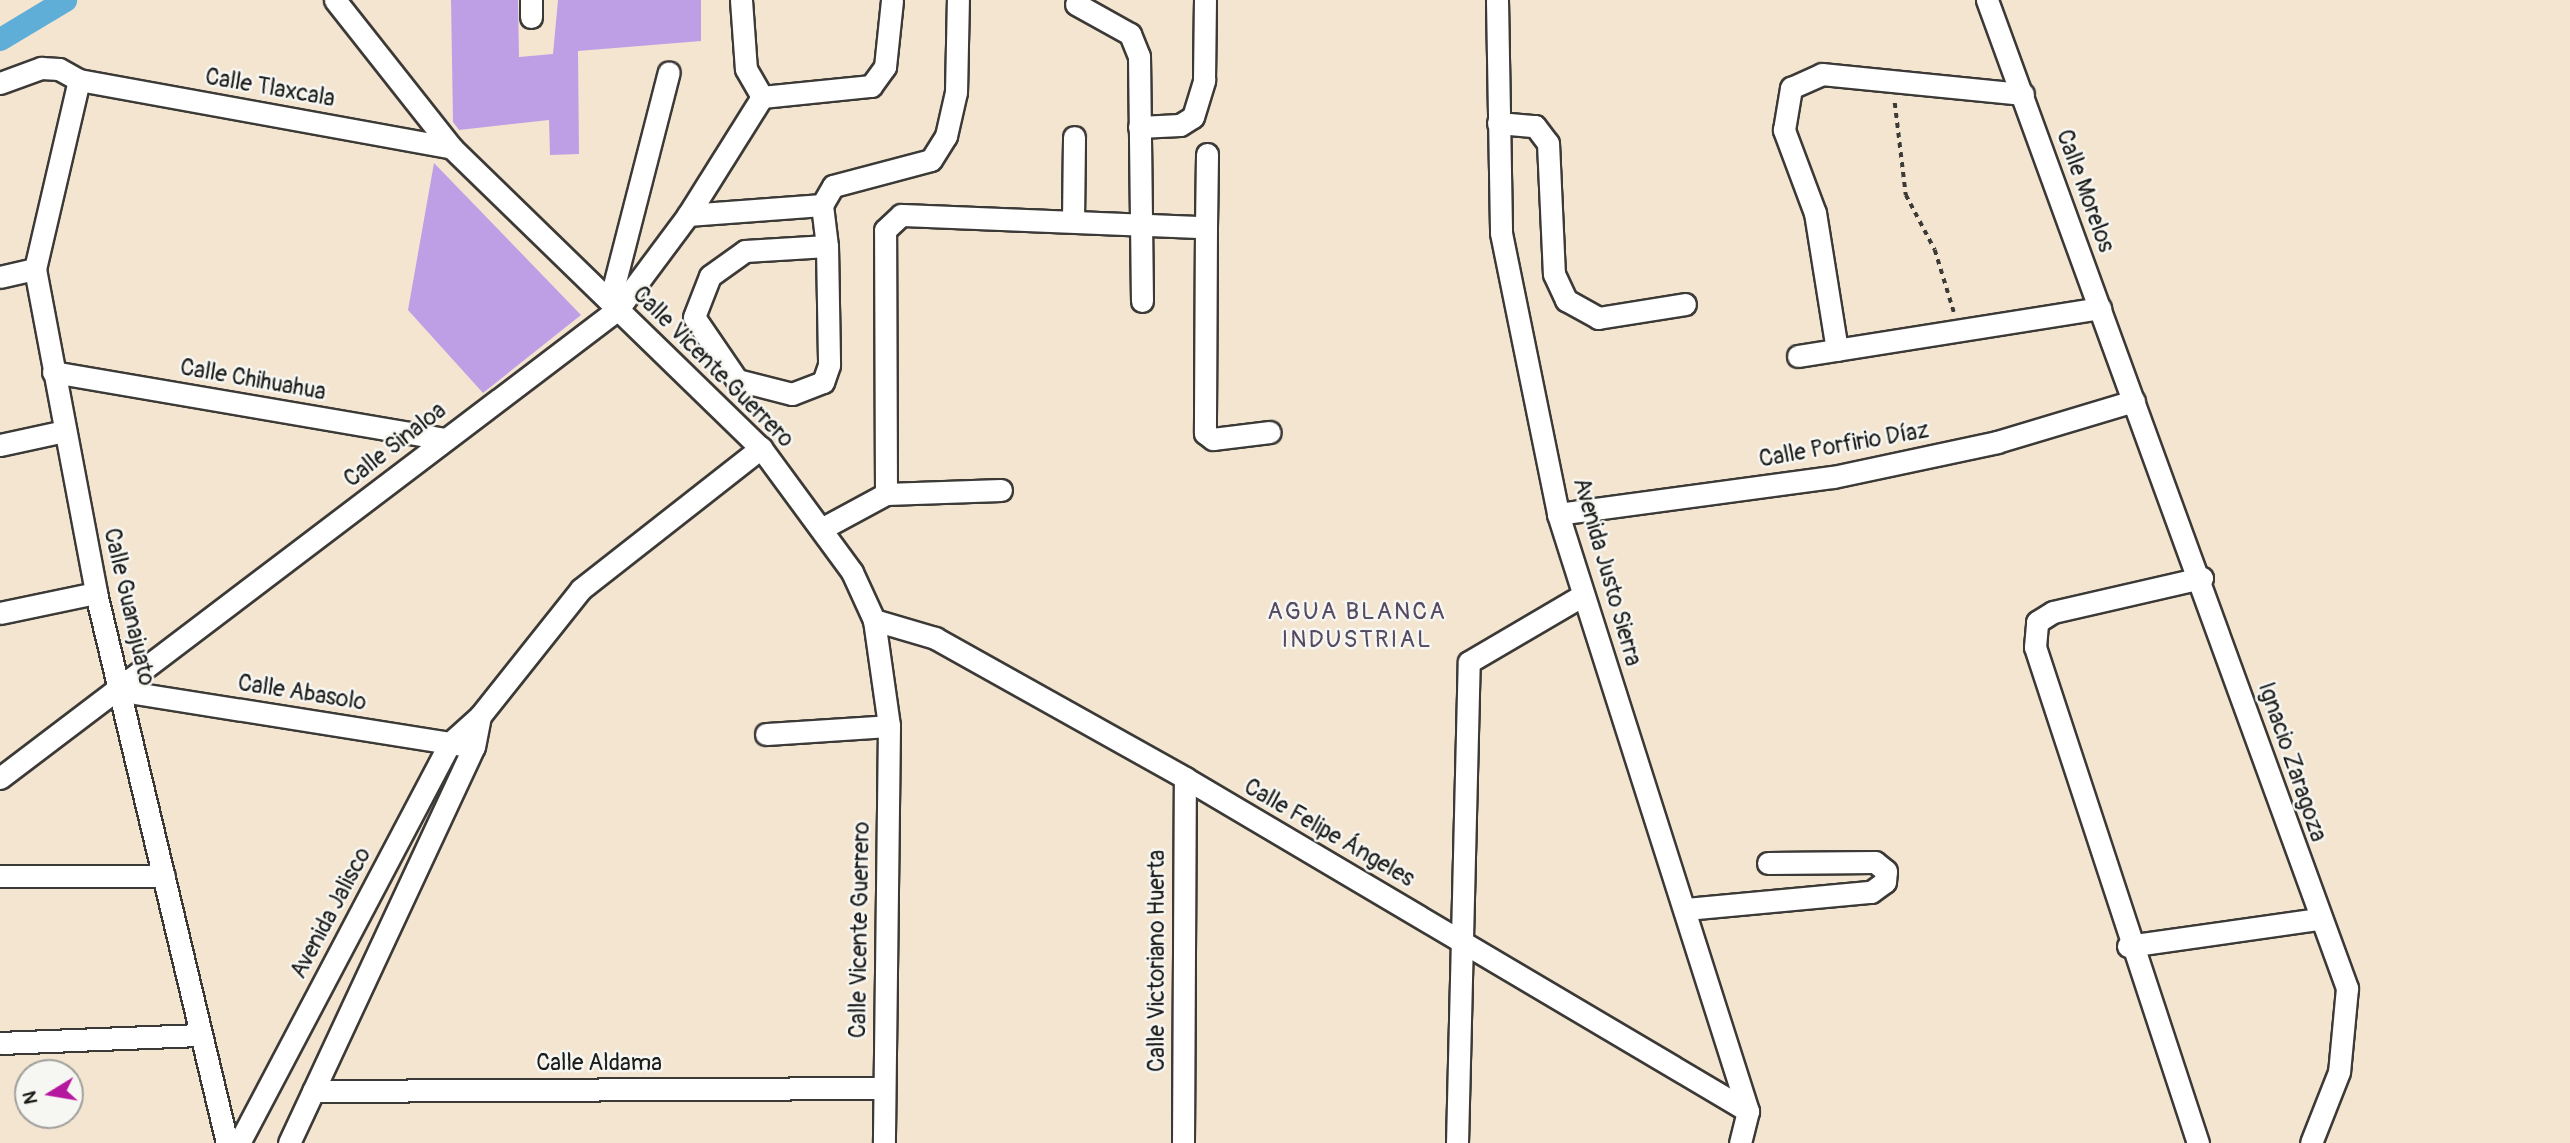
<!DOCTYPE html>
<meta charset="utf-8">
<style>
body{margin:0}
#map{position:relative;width:2570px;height:1143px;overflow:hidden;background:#f4e5d1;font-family:Pangolin,sans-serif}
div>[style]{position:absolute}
.canal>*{height:23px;margin:-11.5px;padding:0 11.5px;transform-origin:11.5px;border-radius:11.5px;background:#5eaed8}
.building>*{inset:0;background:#be9fe5}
.path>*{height:3.5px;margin-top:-1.75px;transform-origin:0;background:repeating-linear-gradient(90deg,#3c3a37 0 5px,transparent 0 10px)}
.roads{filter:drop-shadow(2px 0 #3c3a37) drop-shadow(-2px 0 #3c3a37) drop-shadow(0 2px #3c3a37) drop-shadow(0 -2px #3c3a37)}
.minor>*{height:21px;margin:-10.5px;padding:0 10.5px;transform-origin:10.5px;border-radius:10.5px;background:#fff}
span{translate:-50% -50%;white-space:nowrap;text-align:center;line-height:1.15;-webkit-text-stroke:5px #f6f6f2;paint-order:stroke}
.street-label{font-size:23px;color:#1c1c1c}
.neighbourhood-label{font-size:24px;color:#554a62;letter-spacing:2px}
.north{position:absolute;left:14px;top:1059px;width:70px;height:70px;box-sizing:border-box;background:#f6f6f2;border:2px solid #9f9f9c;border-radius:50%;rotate:259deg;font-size:19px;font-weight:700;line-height:28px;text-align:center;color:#1c1c1c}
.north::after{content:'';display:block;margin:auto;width:24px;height:32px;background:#b5179e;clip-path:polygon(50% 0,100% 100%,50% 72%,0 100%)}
</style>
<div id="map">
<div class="canal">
<div style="left:0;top:39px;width:76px;rotate:-31deg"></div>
</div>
<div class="building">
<div style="clip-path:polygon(451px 0,518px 0,519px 57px,553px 54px,558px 0,701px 0,701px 41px,578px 51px,579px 154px,550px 155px,549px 120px,459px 130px,453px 122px)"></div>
<div style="clip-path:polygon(434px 163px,581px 315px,483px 393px,408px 310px)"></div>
</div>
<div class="path">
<div style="left:1895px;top:103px;width:93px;rotate:83.2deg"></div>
<div style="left:1906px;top:195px;width:62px;rotate:62.2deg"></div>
<div style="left:1935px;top:250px;width:65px;rotate:73deg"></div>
</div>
<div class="roads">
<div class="minor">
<div style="left:335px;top:0;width:189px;rotate:51.7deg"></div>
<div style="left:452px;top:148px;width:431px;rotate:44.2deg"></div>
<div style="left:761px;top:448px;width:154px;rotate:53.7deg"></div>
<div style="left:852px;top:572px;width:53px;rotate:65.4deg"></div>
<div style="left:874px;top:620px;width:107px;rotate:81.9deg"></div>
<div style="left:889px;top:726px;width:417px;rotate:90.7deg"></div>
<div style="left:531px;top:0;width:17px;rotate:90deg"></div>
<div style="left:741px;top:0;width:69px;rotate:85.9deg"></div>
<div style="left:746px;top:69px;width:32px;rotate:60deg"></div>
<div style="left:762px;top:97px;width:110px;rotate:-5.8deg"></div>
<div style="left:871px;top:86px;width:24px;rotate:-54deg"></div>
<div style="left:885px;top:67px;width:67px;rotate:-84deg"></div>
<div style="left:1497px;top:0;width:233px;rotate:89deg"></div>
<div style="left:1501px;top:233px;width:287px;rotate:78.5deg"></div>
<div style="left:1558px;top:514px;width:627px;rotate:72.35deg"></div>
<div style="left:1748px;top:1111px;width:33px;rotate:104deg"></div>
<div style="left:1987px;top:0;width:1052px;rotate:69.98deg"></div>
<div style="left:2347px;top:988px;width:84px;rotate:95.4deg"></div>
<div style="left:2339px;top:1072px;width:76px;rotate:111.5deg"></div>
<div style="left:1076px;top:4px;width:62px;rotate:29.1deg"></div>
<div style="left:1130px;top:34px;width:24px;rotate:68deg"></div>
<div style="left:1139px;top:56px;width:245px;rotate:89.3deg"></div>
<div style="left:79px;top:80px;width:194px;rotate:103.1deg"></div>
<div style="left:35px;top:269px;width:330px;rotate:79.3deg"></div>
<div style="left:96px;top:593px;width:565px;rotate:76.6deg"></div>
<div style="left:0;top:83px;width:44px;rotate:-20.1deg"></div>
<div style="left:41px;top:68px;width:18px;rotate:3deg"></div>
<div style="left:59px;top:69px;width:23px;rotate:29deg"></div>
<div style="left:79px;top:80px;width:379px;rotate:10.3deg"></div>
<div style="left:1498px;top:123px;width:37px;rotate:5deg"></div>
<div style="left:1535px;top:126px;width:21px;rotate:53deg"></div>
<div style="left:1548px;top:143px;width:131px;rotate:87.4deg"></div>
<div style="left:1554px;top:274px;width:29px;rotate:65deg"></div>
<div style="left:1566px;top:300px;width:37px;rotate:29deg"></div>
<div style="left:1598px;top:318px;width:88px;rotate:-9.1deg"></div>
<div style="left:1139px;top:127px;width:41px;rotate:-2.8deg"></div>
<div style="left:1180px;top:125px;width:15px;rotate:-32deg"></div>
<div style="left:1193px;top:117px;width:39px;rotate:-73deg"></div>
<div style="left:1204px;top:80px;width:80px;rotate:-89.3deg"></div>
<div style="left:688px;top:215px;width:134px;rotate:-4.3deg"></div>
<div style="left:1073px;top:221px;width:84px;rotate:-89.3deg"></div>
<div style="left:1206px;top:227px;width:73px;rotate:-89.2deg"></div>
<div style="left:827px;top:246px;width:119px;rotate:89deg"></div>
<div style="left:829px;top:365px;width:18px;rotate:109deg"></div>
<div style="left:823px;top:382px;width:33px;rotate:159deg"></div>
<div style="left:792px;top:394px;width:57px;rotate:-165.7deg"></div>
<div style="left:737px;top:380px;width:76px;rotate:-124.3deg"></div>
<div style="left:694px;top:317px;width:44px;rotate:-68.7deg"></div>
<div style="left:710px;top:276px;width:43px;rotate:-35.5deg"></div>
<div style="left:745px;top:251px;width:82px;rotate:-3.5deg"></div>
<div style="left:827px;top:246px;width:41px;rotate:-97deg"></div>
<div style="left:822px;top:205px;width:22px;rotate:-60deg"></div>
<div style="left:833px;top:186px;width:101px;rotate:-14.9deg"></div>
<div style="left:931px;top:160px;width:28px;rotate:-58deg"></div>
<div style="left:946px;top:136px;width:45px;rotate:-77.2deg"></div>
<div style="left:956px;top:92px;width:92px;rotate:-88.8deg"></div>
<div style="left:0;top:277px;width:36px;rotate:-13deg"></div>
<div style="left:610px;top:301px;width:236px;rotate:-75.6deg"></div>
<div style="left:1837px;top:350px;width:139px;rotate:-99.1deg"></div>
<div style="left:1815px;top:213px;width:89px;rotate:-110.5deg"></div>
<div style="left:1784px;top:130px;width:43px;rotate:-80.5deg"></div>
<div style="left:1791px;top:88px;width:34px;rotate:-24deg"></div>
<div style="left:1822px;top:74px;width:202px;rotate:5.7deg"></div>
<div style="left:1798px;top:356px;width:306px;rotate:-9deg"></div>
<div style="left:53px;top:372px;width:398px;rotate:9.7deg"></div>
<div style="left:0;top:445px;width:66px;rotate:-12.2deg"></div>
<div style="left:886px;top:494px;width:115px;rotate:-2deg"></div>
<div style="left:1558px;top:514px;width:277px;rotate:-7.7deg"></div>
<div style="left:1833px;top:477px;width:168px;rotate:-12deg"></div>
<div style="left:1997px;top:442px;width:143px;rotate:-16.7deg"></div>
<div style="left:823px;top:528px;width:72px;rotate:-28.4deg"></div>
<div style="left:886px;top:494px;width:264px;rotate:-90.2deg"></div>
<div style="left:885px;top:230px;width:22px;rotate:-43deg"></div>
<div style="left:901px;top:215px;width:305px;rotate:2.3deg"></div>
<div style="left:1206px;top:227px;width:206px;rotate:90.3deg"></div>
<div style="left:1205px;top:433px;width:10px;rotate:37deg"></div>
<div style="left:1213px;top:439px;width:57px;rotate:-7deg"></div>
<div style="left:0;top:613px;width:98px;rotate:-11.8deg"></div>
<div style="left:874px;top:620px;width:64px;rotate:16.4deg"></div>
<div style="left:935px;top:638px;width:287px;rotate:29.2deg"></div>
<div style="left:1185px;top:778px;width:654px;rotate:30.6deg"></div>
<div style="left:122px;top:691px;width:344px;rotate:9deg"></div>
<div style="left:766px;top:734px;width:123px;rotate:-3.7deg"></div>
<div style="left:0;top:778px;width:776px;rotate:-37.19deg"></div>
<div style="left:618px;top:309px;width:117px;rotate:-53.3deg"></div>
<div style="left:688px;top:215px;width:139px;rotate:-57.9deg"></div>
<div style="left:0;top:876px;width:164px"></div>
<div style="left:1686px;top:909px;width:186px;rotate:-5.3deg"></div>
<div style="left:1871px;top:892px;width:17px;rotate:-36deg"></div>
<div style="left:1885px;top:882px;width:11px;rotate:-85deg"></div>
<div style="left:1886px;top:871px;width:14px;rotate:-141deg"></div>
<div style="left:1875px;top:862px;width:107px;rotate:179.5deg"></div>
<div style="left:2128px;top:946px;width:191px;rotate:-8.1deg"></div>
<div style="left:0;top:1043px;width:200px;rotate:-2.3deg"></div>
<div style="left:313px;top:1091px;width:571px;rotate:-0.3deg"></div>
<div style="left:239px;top:1143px;width:452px;rotate:-62.2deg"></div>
<div style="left:450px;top:743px;width:40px;rotate:-42deg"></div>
<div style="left:480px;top:716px;width:162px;rotate:-51.5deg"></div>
<div style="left:581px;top:589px;width:229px;rotate:-38.1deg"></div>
<div style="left:289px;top:1143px;width:437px;rotate:-65deg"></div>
<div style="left:474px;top:747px;width:32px;rotate:-79deg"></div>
<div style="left:1183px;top:1143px;width:365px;rotate:-89.7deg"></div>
<div style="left:1457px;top:1143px;width:481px;rotate:-88.6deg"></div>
<div style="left:1469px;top:662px;width:132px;rotate:-30.4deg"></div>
<div style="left:2198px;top:1143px;width:522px;rotate:-108.19deg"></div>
<div style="left:2035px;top:647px;width:25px;rotate:-85deg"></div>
<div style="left:2037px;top:622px;width:19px;rotate:-32deg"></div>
<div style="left:2053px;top:612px;width:153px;rotate:-12.9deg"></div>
</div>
</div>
<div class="street-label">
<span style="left:270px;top:88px;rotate:10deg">Calle Tlaxcala</span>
<span style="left:2085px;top:191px;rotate:70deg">Calle Morelos</span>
<span style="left:713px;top:367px;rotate:45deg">Calle Vicente Guerrero</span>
<span style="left:253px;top:380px;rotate:10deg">Calle Chihuahua</span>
<span style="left:395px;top:445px;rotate:-38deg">Calle Sinaloa</span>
<span style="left:1844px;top:445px;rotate:-10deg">Calle Porfirio Díaz</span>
<span style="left:1607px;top:572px;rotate:74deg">Avenida Justo Sierra</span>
<span style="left:129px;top:607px;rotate:77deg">Calle Guanajuato</span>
<span style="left:302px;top:693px;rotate:9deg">Calle Abasolo</span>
<span style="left:2292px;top:762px;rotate:71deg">Ignacio Zaragoza</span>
<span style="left:1329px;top:833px;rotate:30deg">Calle Felipe Ángeles</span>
<span style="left:331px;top:913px;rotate:-62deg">Avenida Jalisco</span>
<span style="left:860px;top:930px;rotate:-89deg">Calle Vicente Guerrero</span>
<span style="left:1157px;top:961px;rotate:-90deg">Calle Victoriano Huerta</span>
<span style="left:599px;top:1063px">Calle Aldama</span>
</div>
<div class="neighbourhood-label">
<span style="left:1357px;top:626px">AGUA BLANCA<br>INDUSTRIAL</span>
</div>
<div class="north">N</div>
</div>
